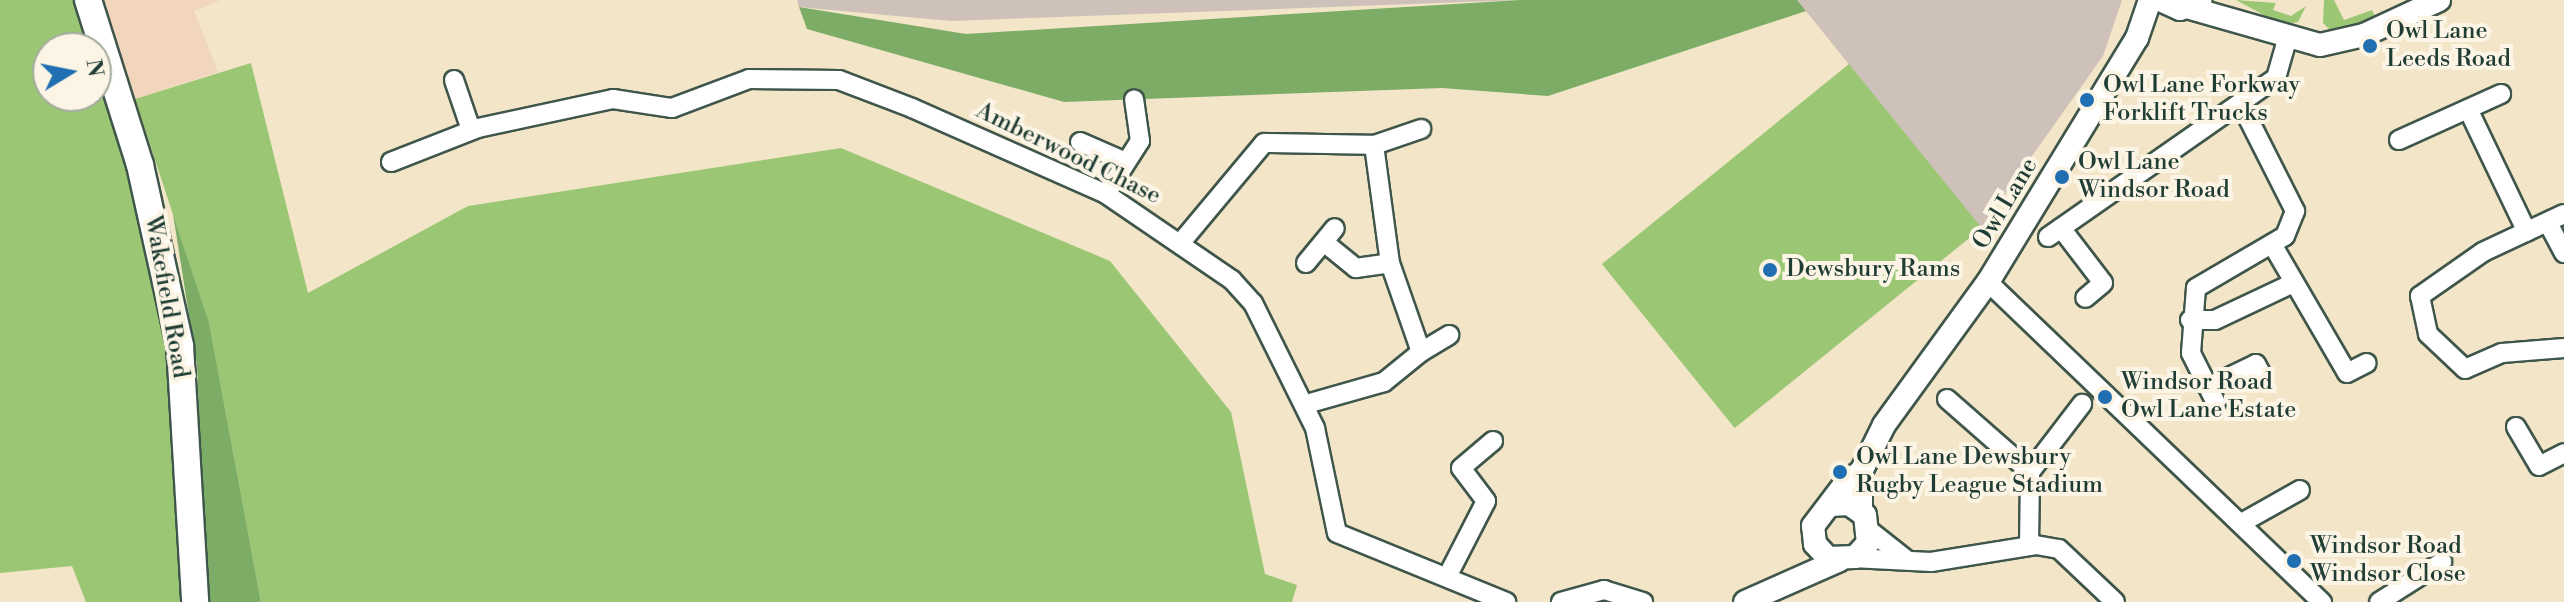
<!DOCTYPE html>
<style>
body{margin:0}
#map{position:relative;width:2564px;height:602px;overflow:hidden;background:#f2e5c8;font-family:"Libre Bodoni",serif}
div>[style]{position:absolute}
.built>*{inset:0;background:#f1d5bd}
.industrial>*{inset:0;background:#cec1ba}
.green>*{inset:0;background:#9bc774;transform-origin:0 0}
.forest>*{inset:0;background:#7cac66}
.roads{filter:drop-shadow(2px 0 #3f564a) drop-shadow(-2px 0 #3f564a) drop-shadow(0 2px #3f564a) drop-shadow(0 -2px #3f564a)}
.minor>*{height:18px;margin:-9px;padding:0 9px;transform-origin:9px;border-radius:9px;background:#fff}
.major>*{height:22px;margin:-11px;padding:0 11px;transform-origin:11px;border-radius:11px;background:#fff}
.highway>*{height:26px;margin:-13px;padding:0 13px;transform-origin:13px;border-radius:13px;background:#fff}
.dots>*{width:22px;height:22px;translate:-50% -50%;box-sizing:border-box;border:4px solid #fcf5e5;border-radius:50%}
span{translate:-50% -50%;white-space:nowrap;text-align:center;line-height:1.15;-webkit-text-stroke:8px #fcf5e5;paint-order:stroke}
.poi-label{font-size:24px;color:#1f3d34}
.left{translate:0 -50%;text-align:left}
.street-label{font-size:24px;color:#1f3d34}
.north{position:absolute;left:32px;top:32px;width:80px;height:80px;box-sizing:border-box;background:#fcf5e5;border:2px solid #a4ab9e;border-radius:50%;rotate:80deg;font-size:22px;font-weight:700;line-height:32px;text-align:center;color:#1f3d34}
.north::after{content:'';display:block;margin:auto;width:28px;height:36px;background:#1f6fb2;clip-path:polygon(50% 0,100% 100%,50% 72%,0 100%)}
</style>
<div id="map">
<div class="built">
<div style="clip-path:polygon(101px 0,220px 0,194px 11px,218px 72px,135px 99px)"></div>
</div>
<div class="industrial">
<div style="clip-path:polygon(797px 0,1520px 0,951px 21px,799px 7px)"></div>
<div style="clip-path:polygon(1797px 0,2122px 0,2103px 56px,1981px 228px)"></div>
</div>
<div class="green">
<div style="clip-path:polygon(0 0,77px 0,93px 48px,48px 48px,48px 96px,96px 96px,96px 56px,180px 346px,195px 602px,86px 602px,72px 566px,0 573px)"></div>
<div style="clip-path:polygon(2236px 0,2276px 3px,2273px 10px,2291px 16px,2306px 6px,2298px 22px,2282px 25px)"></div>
<div style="clip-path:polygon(2324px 0,2334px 0,2344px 20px,2372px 10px,2376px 19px,2331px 31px,2323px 23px)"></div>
<div style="clip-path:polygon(251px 63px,308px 293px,468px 206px,841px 148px,1110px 261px,1231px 412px,1265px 574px,1297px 585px,1292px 602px,261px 602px,209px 324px,135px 99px)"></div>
<div style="left:1849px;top:64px;width:211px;height:318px;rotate:51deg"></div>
</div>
<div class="forest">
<div style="clip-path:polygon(1520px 0,1797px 0,1806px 11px,1548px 96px,1442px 88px,1064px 102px,807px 29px,799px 7px,966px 34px)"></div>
<div style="clip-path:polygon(173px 214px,209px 323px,261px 602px,207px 602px,197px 366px)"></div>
</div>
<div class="roads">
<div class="minor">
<div style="left:454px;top:80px;width:53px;rotate:71.2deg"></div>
<div style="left:2468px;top:109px;width:136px;rotate:64.4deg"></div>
<div style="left:2399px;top:140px;width:112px;rotate:-24.3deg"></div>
<div style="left:1080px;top:142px;width:50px;rotate:23.5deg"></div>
<div style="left:1374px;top:145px;width:50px;rotate:-18.8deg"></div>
<div style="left:391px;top:162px;width:93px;rotate:-21.3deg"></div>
<div style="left:478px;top:128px;width:138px;rotate:-12.1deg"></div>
<div style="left:613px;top:99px;width:60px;rotate:8.7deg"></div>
<div style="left:672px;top:108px;width:82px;rotate:-20.6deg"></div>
<div style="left:749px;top:79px;width:90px;rotate:0.6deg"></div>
<div style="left:839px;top:80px;width:78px;rotate:21deg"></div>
<div style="left:912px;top:108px;width:212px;rotate:23.9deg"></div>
<div style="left:1106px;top:194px;width:153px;rotate:34.3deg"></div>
<div style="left:1232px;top:280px;width:31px;rotate:48deg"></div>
<div style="left:1253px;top:303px;width:140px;rotate:63.6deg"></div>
<div style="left:1315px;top:428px;width:107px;rotate:78.2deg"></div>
<div style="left:1337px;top:533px;width:183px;rotate:22.2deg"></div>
<div style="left:1106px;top:194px;width:63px;rotate:-57.3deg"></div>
<div style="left:1140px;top:141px;width:42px;rotate:-98.1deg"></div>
<div style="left:2564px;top:214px;width:89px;rotate:154.9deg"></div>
<div style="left:2483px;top:252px;width:77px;rotate:145.1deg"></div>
<div style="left:2420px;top:296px;width:39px;rotate:78deg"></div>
<div style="left:2428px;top:334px;width:51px;rotate:43.4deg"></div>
<div style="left:2465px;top:369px;width:40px;rotate:-23.4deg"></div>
<div style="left:2502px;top:353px;width:62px;rotate:-4.6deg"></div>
<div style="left:2548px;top:223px;width:34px;rotate:62deg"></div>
<div style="left:2061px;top:228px;width:69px;rotate:52.6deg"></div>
<div style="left:2103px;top:283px;width:23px;rotate:140deg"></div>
<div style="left:2048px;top:237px;width:278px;rotate:-34.9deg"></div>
<div style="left:2276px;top:78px;width:40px;rotate:-74deg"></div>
<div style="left:1183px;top:240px;width:126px;rotate:-50.1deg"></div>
<div style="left:1264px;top:143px;width:110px;rotate:1deg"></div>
<div style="left:1374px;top:145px;width:119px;rotate:82.3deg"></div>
<div style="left:1390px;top:263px;width:94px;rotate:70.8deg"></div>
<div style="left:1421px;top:352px;width:48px;rotate:141deg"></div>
<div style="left:1384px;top:382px;width:81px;rotate:164.2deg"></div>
<div style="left:1325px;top:243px;width:40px;rotate:39deg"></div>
<div style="left:1356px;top:268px;width:34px;rotate:-8deg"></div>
<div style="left:2272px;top:244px;width:149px;rotate:59.8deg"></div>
<div style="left:2347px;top:373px;width:22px;rotate:-27deg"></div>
<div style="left:1306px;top:263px;width:45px;rotate:-50.4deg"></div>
<div style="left:1988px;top:282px;width:463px;rotate:43.8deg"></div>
<div style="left:2190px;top:320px;width:25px"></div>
<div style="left:2215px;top:320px;width:84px;rotate:-25.3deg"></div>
<div style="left:1421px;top:352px;width:33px;rotate:-31deg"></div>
<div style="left:2208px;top:387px;width:53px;rotate:-25.6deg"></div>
<div style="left:2256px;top:364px;width:15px;rotate:62deg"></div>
<div style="left:1947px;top:399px;width:111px;rotate:41.3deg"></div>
<div style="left:2216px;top:403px;width:56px;rotate:-116.6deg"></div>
<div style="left:2191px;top:353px;width:65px;rotate:-85.6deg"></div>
<div style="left:2196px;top:288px;width:103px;rotate:-30.3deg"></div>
<div style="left:2285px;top:236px;width:27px;rotate:-68deg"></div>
<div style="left:2295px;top:211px;width:120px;rotate:-116.8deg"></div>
<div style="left:2516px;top:427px;width:45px;rotate:59.5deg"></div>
<div style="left:2539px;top:466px;width:28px;rotate:-27deg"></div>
<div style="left:2245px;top:521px;width:63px;rotate:-29.4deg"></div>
<div style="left:1869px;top:530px;width:48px;rotate:38.3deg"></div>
<div style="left:2029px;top:546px;width:74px;rotate:-89.2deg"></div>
<div style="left:2030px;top:472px;width:86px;rotate:-52.6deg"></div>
<div style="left:1852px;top:558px;width:79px;rotate:2.9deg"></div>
<div style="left:1931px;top:562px;width:106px;rotate:-9.2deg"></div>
<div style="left:2036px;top:545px;width:23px;rotate:10deg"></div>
<div style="left:2059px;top:549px;width:77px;rotate:43.4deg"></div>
<div style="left:1447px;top:577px;width:85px;rotate:-62.8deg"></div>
<div style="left:1486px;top:501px;width:41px;rotate:-127.1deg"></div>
<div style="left:1461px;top:468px;width:42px;rotate:-40.2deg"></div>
<div style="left:1561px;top:602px;width:45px;rotate:-15.6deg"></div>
<div style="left:1604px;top:590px;width:41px;rotate:17.1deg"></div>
<div style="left:2379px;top:602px;width:75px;rotate:-32.4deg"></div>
</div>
<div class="major">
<div style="left:2160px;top:0;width:22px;rotate:24deg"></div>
<div style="left:2180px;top:9px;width:22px;rotate:-21deg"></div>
<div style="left:2190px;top:8px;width:135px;rotate:15.9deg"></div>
<div style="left:2320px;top:45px;width:45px;rotate:-12.8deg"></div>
<div style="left:2364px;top:35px;width:83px;rotate:-25deg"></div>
<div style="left:1830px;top:505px;width:19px;rotate:-3deg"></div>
<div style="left:1849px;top:504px;width:19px;rotate:35deg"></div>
<div style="left:1865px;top:515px;width:28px;rotate:84deg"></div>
<div style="left:1868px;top:543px;width:19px;rotate:133deg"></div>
<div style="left:1855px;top:557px;width:27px;rotate:178deg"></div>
<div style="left:1828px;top:558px;width:19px;rotate:-133deg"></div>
<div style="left:1815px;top:544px;width:18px;rotate:-96deg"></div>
<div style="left:1813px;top:526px;width:56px;rotate:-52.9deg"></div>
<div style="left:1847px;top:481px;width:17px;rotate:-33deg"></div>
<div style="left:1861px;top:511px;width:39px;rotate:-90deg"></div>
<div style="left:1861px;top:472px;width:52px;rotate:-63.9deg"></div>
<div style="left:1884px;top:425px;width:177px;rotate:-54deg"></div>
<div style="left:1988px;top:282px;width:286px;rotate:-58.6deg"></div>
<div style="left:2137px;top:38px;width:40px;rotate:-71.1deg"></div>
<div style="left:1745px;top:602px;width:104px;rotate:-23.9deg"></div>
</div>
<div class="highway">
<div style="left:88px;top:0;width:173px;rotate:72.5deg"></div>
<div style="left:140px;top:165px;width:185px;rotate:77.5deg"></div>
<div style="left:180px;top:346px;width:256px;rotate:86.6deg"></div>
</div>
</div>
<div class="dots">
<div style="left:2370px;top:46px;background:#1f6fb2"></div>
<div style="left:2087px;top:100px;background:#1f6fb2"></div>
<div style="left:2062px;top:177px;background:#1f6fb2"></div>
<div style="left:1770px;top:270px;background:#1f6fb2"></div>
<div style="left:2105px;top:397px;background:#1f6fb2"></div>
<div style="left:1840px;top:472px;background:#1f6fb2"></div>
<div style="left:2294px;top:561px;background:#1f6fb2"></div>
</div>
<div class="poi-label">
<span class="left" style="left:2386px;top:46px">Owl Lane<br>Leeds Road</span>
<span class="left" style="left:2103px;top:100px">Owl Lane Forkway<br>Forklift Trucks</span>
<span class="left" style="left:2078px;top:177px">Owl Lane<br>Windsor Road</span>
<span class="left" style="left:1786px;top:270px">Dewsbury Rams</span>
<span class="left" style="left:2121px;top:397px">Windsor Road<br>Owl Lane Estate</span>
<span class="left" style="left:1856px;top:472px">Owl Lane Dewsbury<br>Rugby League Stadium</span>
<span class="left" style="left:2310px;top:561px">Windsor Road<br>Windsor Close</span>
</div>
<div class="street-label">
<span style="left:1068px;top:154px;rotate:26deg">Amberwood Chase</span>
<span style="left:2006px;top:204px;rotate:-59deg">Owl Lane</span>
<span style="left:166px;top:297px;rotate:80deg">Wakefield Road</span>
</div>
<div class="north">N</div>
</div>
